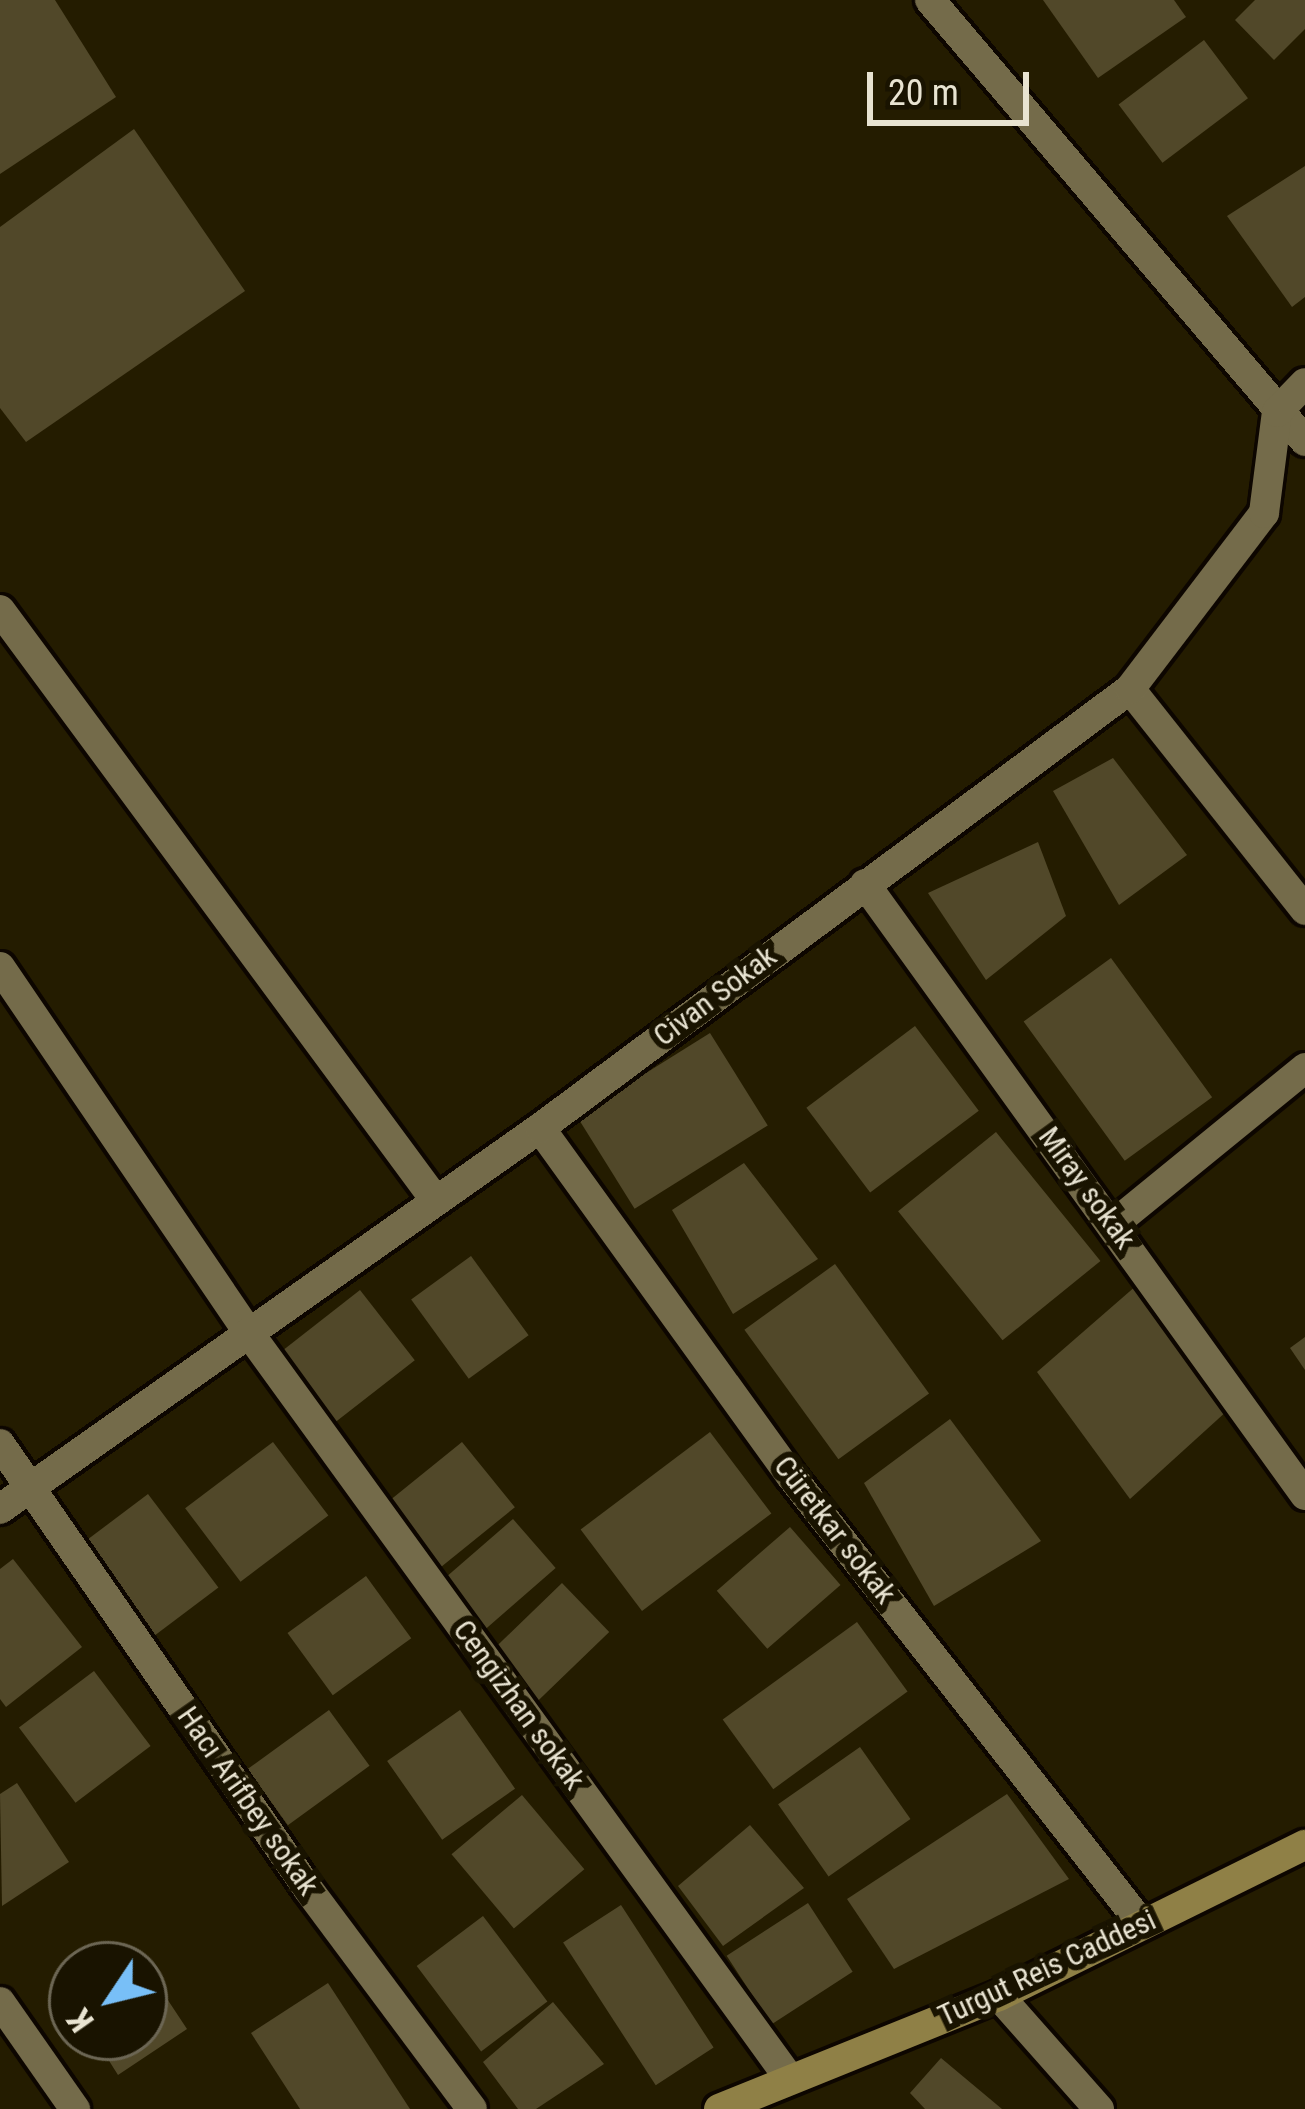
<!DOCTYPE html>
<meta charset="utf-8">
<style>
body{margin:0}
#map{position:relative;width:1305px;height:2109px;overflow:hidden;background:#241c00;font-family:"Roboto Condensed",sans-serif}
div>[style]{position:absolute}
.building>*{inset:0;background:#514829;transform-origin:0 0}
.roads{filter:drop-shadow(3px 0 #0d0600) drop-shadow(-3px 0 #0d0600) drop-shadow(0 3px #0d0600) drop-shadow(0 -3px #0d0600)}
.street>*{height:30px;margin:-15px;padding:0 15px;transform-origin:15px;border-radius:15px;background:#746b4a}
.secondary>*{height:30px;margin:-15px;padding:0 15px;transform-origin:15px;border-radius:15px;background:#8f8046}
span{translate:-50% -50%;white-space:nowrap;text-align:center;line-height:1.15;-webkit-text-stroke:12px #191300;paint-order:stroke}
.street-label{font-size:30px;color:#e8e3d1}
.north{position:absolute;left:48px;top:1941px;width:120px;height:120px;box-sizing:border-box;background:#191300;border:3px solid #6c6654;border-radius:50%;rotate:235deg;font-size:33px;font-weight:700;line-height:48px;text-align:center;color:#e8e3d1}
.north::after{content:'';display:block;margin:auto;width:42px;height:54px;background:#78bff7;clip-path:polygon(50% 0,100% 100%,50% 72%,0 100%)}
.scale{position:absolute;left:867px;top:72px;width:162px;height:54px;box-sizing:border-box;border:6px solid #e8e3d1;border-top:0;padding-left:15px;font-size:36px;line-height:42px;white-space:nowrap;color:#e8e3d1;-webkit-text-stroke:9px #191300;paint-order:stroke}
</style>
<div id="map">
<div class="building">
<div style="clip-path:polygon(0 0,55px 0,116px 97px,0 174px)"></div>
<div style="clip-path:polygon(1043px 0,1174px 0,1186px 17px,1098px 78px)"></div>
<div style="clip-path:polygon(1255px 0,1305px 0,1305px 29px,1274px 60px,1235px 20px)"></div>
<div style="left:1204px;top:40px;width:73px;height:107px;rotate:53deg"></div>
<div style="clip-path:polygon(134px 129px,245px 291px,26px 442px,0 408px,0 227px)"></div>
<div style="clip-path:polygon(1305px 166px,1305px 297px,1292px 307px,1227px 216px)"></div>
<div style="clip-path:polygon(1113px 758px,1187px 855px,1119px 905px,1053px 791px)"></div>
<div style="clip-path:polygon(1038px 842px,1066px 916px,986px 980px,928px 893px)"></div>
<div style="left:1111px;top:958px;width:172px;height:108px;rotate:54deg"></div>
<div style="left:915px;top:1026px;width:106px;height:136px;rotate:53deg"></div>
<div style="left:710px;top:1033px;width:109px;height:157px;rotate:58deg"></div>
<div style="left:996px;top:1132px;width:166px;height:126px;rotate:51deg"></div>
<div style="clip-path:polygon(744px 1163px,818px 1259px,733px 1314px,672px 1210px)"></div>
<div style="left:471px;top:1256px;width:98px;height:74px;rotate:54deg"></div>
<div style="left:835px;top:1264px;width:160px;height:112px;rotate:54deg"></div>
<div style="clip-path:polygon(1137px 1285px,1228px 1410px,1130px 1499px,1037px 1372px)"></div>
<div style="left:360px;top:1290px;width:89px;height:101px;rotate:52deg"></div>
<div style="clip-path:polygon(1305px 1337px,1305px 1370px,1290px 1348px)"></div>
<div style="clip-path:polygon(950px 1419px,1041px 1541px,934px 1606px,864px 1483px)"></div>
<div style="left:710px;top:1432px;width:102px;height:162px;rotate:53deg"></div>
<div style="left:273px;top:1442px;width:92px;height:110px;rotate:53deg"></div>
<div style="left:462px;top:1442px;width:84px;height:103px;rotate:51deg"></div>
<div style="left:148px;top:1494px;width:117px;height:79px;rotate:53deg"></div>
<div style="left:513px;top:1519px;width:65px;height:100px;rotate:49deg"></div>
<div style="left:790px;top:1527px;width:77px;height:97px;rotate:49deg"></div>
<div style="clip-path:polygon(13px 1559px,82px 1647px,6px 1707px,0 1699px,0 1569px)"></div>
<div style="left:366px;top:1576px;width:77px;height:97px;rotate:54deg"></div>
<div style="left:562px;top:1583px;width:68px;height:99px;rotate:46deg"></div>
<div style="left:857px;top:1622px;width:86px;height:166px;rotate:54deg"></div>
<div style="left:94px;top:1671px;width:94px;height:94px;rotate:53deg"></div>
<div style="left:329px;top:1710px;width:69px;height:101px;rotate:54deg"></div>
<div style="left:460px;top:1710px;width:96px;height:89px;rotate:55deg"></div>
<div style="left:860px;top:1747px;width:88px;height:100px;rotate:55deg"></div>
<div style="clip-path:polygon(17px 1783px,69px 1862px,2px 1906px,0 1794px)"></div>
<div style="clip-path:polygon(1007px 1794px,1069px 1879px,894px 1969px,847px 1899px)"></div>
<div style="left:522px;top:1795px;width:97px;height:92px;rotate:50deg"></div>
<div style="clip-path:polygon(750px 1825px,804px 1888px,723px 1946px,678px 1886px)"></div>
<div style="left:808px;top:1903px;width:82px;height:97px;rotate:57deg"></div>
<div style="left:621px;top:1905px;width:170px;height:69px;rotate:57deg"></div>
<div style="left:483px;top:1916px;width:107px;height:83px;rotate:53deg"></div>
<div style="clip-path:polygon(144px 1964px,187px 2029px,118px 2075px,94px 2037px,144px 2037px)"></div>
<div style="clip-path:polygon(328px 1983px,410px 2109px,300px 2109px,251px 2033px)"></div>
<div style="clip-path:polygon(553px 2002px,604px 2064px,536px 2109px,518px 2109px,483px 2062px)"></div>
<div style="clip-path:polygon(941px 2058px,1002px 2109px,925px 2109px,910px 2093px)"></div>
</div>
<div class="roads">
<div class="street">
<div style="left:930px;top:0;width:579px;rotate:49.62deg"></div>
<div style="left:0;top:610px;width:734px;rotate:53.58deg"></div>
<div style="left:1130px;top:689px;width:282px;rotate:51.6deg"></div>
<div style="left:865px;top:884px;width:753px;rotate:54.24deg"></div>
<div style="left:0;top:967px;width:443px;rotate:55.8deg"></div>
<div style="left:249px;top:1333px;width:920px;rotate:54.06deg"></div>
<div style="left:540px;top:1128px;width:429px;rotate:54.2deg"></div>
<div style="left:791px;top:1476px;width:568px;rotate:51.94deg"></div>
<div style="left:1114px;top:1224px;width:247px;rotate:-39.2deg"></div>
<div style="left:0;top:1444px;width:541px;rotate:55.31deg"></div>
<div style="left:308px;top:1889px;width:274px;rotate:53.3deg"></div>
<div style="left:0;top:1509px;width:661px;rotate:-35.21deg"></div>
<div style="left:540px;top:1128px;width:735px;rotate:-36.65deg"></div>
<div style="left:1130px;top:689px;width:221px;rotate:-52.7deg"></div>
<div style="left:1264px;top:513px;width:102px;rotate:-82.7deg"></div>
<div style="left:1277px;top:412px;width:40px;rotate:-46deg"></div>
<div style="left:999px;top:1996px;width:151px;rotate:48.5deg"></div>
<div style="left:0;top:2002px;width:131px;rotate:55deg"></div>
</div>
<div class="secondary">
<div style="left:719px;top:2109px;width:302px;rotate:-22deg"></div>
<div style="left:999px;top:1996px;width:341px;rotate:-26.3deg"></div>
</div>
</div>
<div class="street-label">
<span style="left:715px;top:996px;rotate:-37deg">Civan Sokak</span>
<span style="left:1087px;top:1188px;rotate:54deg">Miray sokak</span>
<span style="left:835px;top:1530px;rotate:52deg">Cüretkar sokak</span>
<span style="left:519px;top:1705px;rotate:54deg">Cengizhan sokak</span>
<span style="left:248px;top:1801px;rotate:55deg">Hacı Arifbey sokak</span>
<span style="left:1047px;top:1968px;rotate:-25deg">Turgut Reis Caddesi</span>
</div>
<div class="north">K</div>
<div class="scale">20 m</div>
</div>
